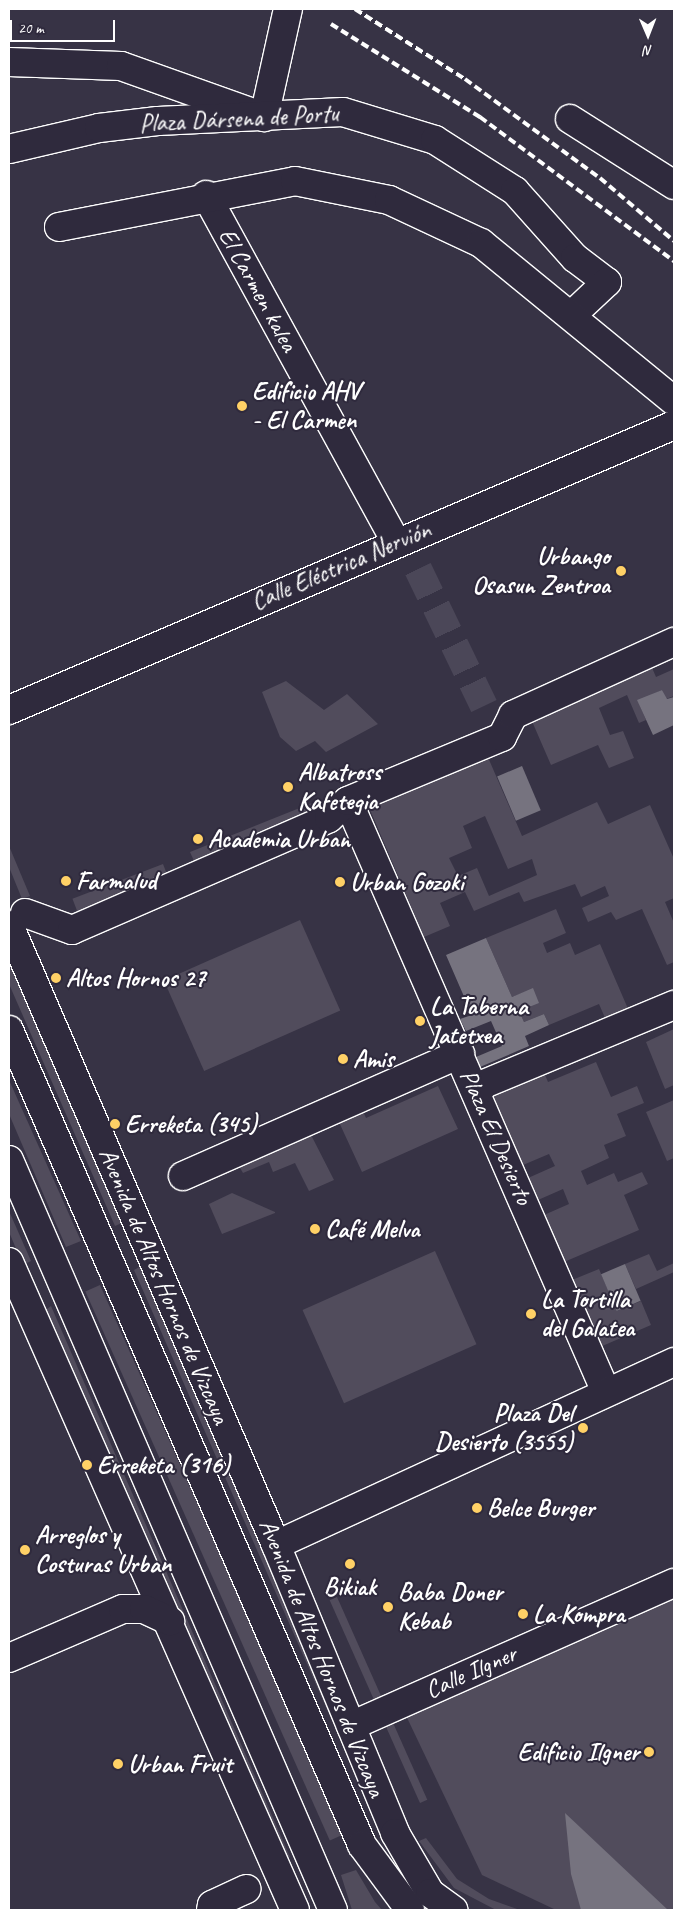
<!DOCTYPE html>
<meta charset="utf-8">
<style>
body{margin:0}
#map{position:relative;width:683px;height:1919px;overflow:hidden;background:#373345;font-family:Caveat,sans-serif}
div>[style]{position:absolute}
.green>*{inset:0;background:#514c5c;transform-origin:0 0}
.water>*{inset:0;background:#76737f;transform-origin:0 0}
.minor-tunnel>*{height:28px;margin-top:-14px;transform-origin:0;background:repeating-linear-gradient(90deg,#4b4758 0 28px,transparent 0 42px)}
.roads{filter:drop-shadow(1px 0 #fff) drop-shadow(-1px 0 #fff) drop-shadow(0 1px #fff) drop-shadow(0 -1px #fff)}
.minor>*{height:28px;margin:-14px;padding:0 14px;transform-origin:14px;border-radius:14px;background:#2f2a3d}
.rail>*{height:4px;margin-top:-2px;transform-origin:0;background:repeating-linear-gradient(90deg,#fff 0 8px,transparent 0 12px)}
.dots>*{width:14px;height:14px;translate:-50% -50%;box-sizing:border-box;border:2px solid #2f2a3d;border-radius:50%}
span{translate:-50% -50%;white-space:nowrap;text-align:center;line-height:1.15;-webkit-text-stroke:4px #2f2a3d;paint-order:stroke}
.street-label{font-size:25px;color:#fff}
.poi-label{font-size:25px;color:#fff;font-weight:700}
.left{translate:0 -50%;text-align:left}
.right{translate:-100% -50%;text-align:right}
.frame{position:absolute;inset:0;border:10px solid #fff;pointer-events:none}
.north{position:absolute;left:623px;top:10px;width:50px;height:50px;-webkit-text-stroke:4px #2f2a3d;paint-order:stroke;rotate:179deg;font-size:14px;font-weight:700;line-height:20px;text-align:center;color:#fff}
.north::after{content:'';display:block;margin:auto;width:18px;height:22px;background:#fff;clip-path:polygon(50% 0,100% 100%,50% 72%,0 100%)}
.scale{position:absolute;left:10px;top:20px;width:105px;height:22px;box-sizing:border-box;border:2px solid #fff;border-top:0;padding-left:6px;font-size:15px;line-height:18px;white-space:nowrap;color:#fff;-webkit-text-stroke:4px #2f2a3d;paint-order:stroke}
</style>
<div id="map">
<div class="green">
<div style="clip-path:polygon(650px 663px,656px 677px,674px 669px,674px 696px,666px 699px,662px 690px,638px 701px,646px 720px,639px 723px,627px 695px,599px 708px,610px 735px,623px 731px,634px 758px,609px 768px,598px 745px,551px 765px,531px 719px)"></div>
<div style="clip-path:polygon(286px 681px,324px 710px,347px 694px,378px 724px,326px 752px,315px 741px,296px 751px,280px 737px,262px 692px)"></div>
<div style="clip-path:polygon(evenodd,487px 755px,522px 836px,597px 802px,608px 824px,650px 805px,674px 859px,674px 898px,665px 902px,674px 923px,674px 962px,667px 965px,642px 909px,616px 920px,611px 912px,588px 922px,582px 908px,609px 896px,605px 886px,581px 897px,575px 884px,524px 902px,519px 892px,474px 911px,465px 892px,440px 903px,450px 926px,424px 937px,368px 805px,487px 755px,485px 816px,508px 869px,532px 859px,537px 875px,489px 896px,477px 868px,458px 876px,449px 858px,472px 848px,463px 826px,485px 816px)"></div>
<div style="clip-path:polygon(312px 803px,319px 817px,198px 870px,190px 852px)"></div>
<div style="clip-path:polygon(9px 846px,30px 896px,22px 899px,9px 867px)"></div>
<div style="left:163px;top:864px;width:19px;height:97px;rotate:69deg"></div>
<div style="clip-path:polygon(556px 909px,566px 933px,543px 943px,547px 953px,570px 943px,575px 955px,600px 944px,632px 1018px,609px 1027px,599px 1004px,549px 1025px,544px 1014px,524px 1022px,519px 1011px,533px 989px,512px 997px,486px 938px)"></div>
<div style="left:300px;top:920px;width:99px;height:149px;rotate:66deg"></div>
<div style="clip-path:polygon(9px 962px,124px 1222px,115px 1226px,9px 984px)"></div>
<div style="clip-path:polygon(674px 1029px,674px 1085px,665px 1089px,646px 1042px)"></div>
<div style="clip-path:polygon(596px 1062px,611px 1097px,637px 1086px,644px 1103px,617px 1114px,626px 1136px,604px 1145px,609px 1158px,581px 1171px,587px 1185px,614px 1173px,618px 1182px,642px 1172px,648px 1184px,624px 1195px,639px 1230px,564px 1262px,544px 1215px,569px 1204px,563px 1189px,538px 1200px,528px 1178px,555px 1166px,549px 1154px,523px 1165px,488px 1089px,541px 1065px,548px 1082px)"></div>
<div style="clip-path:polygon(9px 1080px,81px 1241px,66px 1247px,9px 1114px)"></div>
<div style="clip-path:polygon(438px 1086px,458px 1129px,362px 1172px,338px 1120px,362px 1109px,366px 1118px)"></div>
<div style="clip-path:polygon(674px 1100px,674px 1158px,667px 1161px,646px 1112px)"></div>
<div style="clip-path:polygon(308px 1129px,334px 1180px,309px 1191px,295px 1163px,273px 1172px,269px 1162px,243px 1173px,236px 1161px)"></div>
<div style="clip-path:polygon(232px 1193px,275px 1212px,275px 1213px,222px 1234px,209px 1204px)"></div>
<div style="clip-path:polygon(9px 1211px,31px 1261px,23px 1265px,9px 1232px)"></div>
<div style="left:435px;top:1251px;width:102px;height:145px;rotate:66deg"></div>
<div style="clip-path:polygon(649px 1254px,657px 1271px,674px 1263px,674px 1272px,636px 1289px,625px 1264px)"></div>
<div style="clip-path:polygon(143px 1265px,382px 1819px,376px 1821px,134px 1270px)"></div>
<div style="clip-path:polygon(599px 1269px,617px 1311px,641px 1301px,651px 1325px,600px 1347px,572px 1280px)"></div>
<div style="left:100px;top:1285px;width:601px;height:16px;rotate:66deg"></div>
<div style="clip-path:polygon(51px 1306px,290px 1857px,284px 1860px,43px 1312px)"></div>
<div style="clip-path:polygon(674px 1582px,674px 1910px,556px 1910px,482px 1875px,400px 1703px)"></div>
<div style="left:337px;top:1597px;width:222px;height:8px;rotate:66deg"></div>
<div style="clip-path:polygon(426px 1838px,457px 1879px,489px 1899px,520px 1910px,496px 1910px,454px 1888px,419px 1841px)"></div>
<div style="clip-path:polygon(356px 1870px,375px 1902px,382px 1910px,352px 1910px,341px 1875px)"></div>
</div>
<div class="water">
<div style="clip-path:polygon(662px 690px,667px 699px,674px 697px,674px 725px,653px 735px,637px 700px)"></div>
<div style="left:522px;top:766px;width:48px;height:27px;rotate:67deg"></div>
<div style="clip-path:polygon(486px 938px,512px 997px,533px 988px,539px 1003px,519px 1011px,524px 1022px,544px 1014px,549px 1025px,525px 1036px,529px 1046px,480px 1067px,476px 1057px,502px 1046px,491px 1021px,466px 1031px,460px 1019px,472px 1015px,446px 955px)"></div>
<div style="left:625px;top:1264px;width:40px;height:26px;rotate:67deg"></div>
<div style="clip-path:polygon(565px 1813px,668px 1910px,581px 1910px,571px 1874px)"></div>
</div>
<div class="minor-tunnel">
<div style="left:418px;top:569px;width:152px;rotate:64.3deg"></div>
</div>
<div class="roads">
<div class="minor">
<div style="left:9px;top:62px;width:112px;rotate:2deg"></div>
<div style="left:121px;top:66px;width:152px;rotate:19.6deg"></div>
<div style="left:264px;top:117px;width:111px;rotate:-77.5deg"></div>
<div style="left:570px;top:119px;width:123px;rotate:32.4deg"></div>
<div style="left:9px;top:149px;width:92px;rotate:-13.1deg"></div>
<div style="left:99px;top:128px;width:59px;rotate:-6.8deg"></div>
<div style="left:158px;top:121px;width:185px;rotate:-2.8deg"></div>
<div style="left:343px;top:112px;width:96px;rotate:16.9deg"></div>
<div style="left:435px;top:140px;width:95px;rotate:32.5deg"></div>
<div style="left:515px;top:191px;width:90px;rotate:48.2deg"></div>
<div style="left:575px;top:258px;width:40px;rotate:37deg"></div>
<div style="left:607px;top:282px;width:48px;rotate:136.7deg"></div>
<div style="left:206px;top:195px;width:396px;rotate:61.3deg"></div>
<div style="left:59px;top:227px;width:240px;rotate:-11deg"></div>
<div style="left:295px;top:181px;width:96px;rotate:11.4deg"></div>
<div style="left:389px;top:200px;width:102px;rotate:25.1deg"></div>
<div style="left:481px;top:243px;width:249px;rotate:39.3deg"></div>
<div style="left:9px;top:710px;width:723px;rotate:-23.2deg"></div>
<div style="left:348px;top:801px;width:645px;rotate:66.42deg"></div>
<div style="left:25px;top:913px;width:50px;rotate:19.9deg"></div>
<div style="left:72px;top:930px;width:280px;rotate:-23.5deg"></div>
<div style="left:329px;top:818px;width:25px;rotate:-42deg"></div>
<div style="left:348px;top:801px;width:167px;rotate:-22.6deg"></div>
<div style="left:502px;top:737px;width:25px;rotate:-63deg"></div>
<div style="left:513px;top:715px;width:177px;rotate:-24.4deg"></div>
<div style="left:9px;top:925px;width:675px;rotate:66.7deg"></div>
<div style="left:276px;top:1545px;width:312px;rotate:67.5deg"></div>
<div style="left:395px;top:1833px;width:69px;rotate:59.7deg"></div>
<div style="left:430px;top:1893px;width:29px;rotate:36deg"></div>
<div style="left:9px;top:1030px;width:888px;rotate:66.58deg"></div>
<div style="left:362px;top:1845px;width:81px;rotate:53.6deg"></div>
<div style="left:477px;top:1093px;width:11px;rotate:-52deg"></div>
<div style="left:484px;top:1084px;width:206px;rotate:-22.6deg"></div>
<div style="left:9px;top:1160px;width:817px;rotate:66.64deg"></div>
<div style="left:183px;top:1176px;width:303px;rotate:-23.8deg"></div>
<div style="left:9px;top:1262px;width:708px;rotate:66.19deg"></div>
<div style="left:276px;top:1545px;width:438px;rotate:-24.7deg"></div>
<div style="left:9px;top:1658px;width:124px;rotate:-23.3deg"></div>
<div style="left:123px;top:1609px;width:21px"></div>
<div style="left:144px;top:1609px;width:29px;rotate:25deg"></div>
<div style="left:351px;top:1726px;width:353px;rotate:-23.9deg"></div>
<div style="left:211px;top:1910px;width:5px;rotate:-79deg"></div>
<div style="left:212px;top:1905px;width:38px;rotate:-25deg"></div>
</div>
</div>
<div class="rail">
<div style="left:355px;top:9px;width:130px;rotate:32.5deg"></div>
<div style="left:465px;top:79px;width:167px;rotate:36.3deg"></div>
<div style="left:600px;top:178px;width:97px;rotate:40.4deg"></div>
<div style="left:331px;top:24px;width:176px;rotate:32deg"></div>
<div style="left:480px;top:117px;width:242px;rotate:36.6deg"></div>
</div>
<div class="dots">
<div style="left:242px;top:406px;background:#ffd166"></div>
<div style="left:621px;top:571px;background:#ffd166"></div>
<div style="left:288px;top:787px;background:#ffd166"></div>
<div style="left:198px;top:839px;background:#ffd166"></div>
<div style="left:66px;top:881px;background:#ffd166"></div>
<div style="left:340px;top:882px;background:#ffd166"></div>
<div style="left:56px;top:978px;background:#ffd166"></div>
<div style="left:420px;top:1021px;background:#ffd166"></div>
<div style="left:343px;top:1059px;background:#ffd166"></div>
<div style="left:115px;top:1124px;background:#ffd166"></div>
<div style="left:315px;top:1229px;background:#ffd166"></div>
<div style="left:531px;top:1314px;background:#ffd166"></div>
<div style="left:583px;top:1428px;background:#ffd166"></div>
<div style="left:87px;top:1465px;background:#ffd166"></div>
<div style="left:477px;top:1508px;background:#ffd166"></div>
<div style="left:25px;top:1550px;background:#ffd166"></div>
<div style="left:350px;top:1564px;background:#ffd166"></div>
<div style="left:388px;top:1607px;background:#ffd166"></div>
<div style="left:523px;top:1614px;background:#ffd166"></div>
<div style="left:649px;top:1752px;background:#ffd166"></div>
<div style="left:118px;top:1764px;background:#ffd166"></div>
</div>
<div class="street-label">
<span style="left:239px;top:119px;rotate:-3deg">Plaza Dársena de Portu</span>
<span style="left:258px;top:290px;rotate:61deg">El Carmen kalea</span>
<span style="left:341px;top:566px;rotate:-23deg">Calle Eléctrica Nervión</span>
<span style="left:496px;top:1137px;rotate:66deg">Plaza El Desierto</span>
<span style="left:164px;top:1286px;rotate:67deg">Avenida de Altos Hornos de Vizcaya</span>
<span style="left:322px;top:1658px;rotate:68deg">Avenida de Altos Hornos de Vizcaya</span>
<span style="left:471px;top:1672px;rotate:-24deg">Calle Ilgner</span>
</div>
<div class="poi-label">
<span class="left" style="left:252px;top:406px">Edificio AHV<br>- El Carmen</span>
<span class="right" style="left:610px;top:571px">Urbango<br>Osasun Zentroa</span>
<span class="left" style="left:298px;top:787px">Albatross<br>Kafetegia</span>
<span class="left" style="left:208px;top:839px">Academia Urban</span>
<span class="left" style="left:76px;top:881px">Farmalud</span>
<span class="left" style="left:350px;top:882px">Urban Gozoki</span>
<span class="left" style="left:66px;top:978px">Altos Hornos 27</span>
<span class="left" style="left:430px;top:1021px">La Taberna<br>Jatetxea</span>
<span class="left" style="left:353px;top:1059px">Amis</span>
<span class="left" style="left:125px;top:1124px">Erreketa (345)</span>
<span class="left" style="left:325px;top:1229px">Café Melva</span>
<span class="left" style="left:541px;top:1314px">La Tortilla<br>del Galatea</span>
<span class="right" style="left:573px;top:1428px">Plaza Del<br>Desierto (3555)</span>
<span class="left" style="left:97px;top:1465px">Erreketa (316)</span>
<span class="left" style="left:487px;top:1508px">Belce Burger</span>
<span class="left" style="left:35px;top:1550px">Arreglos y<br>Costuras Urban</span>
<span style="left:350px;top:1587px">Bikiak</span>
<span class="left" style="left:398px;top:1607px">Baba Doner<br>Kebab</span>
<span class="left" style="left:533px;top:1614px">La Kompra</span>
<span class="right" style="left:639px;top:1752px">Edificio Ilgner</span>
<span class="left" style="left:128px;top:1764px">Urban Fruit</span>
</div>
<div class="frame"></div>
<div class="north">N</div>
<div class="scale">20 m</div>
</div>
